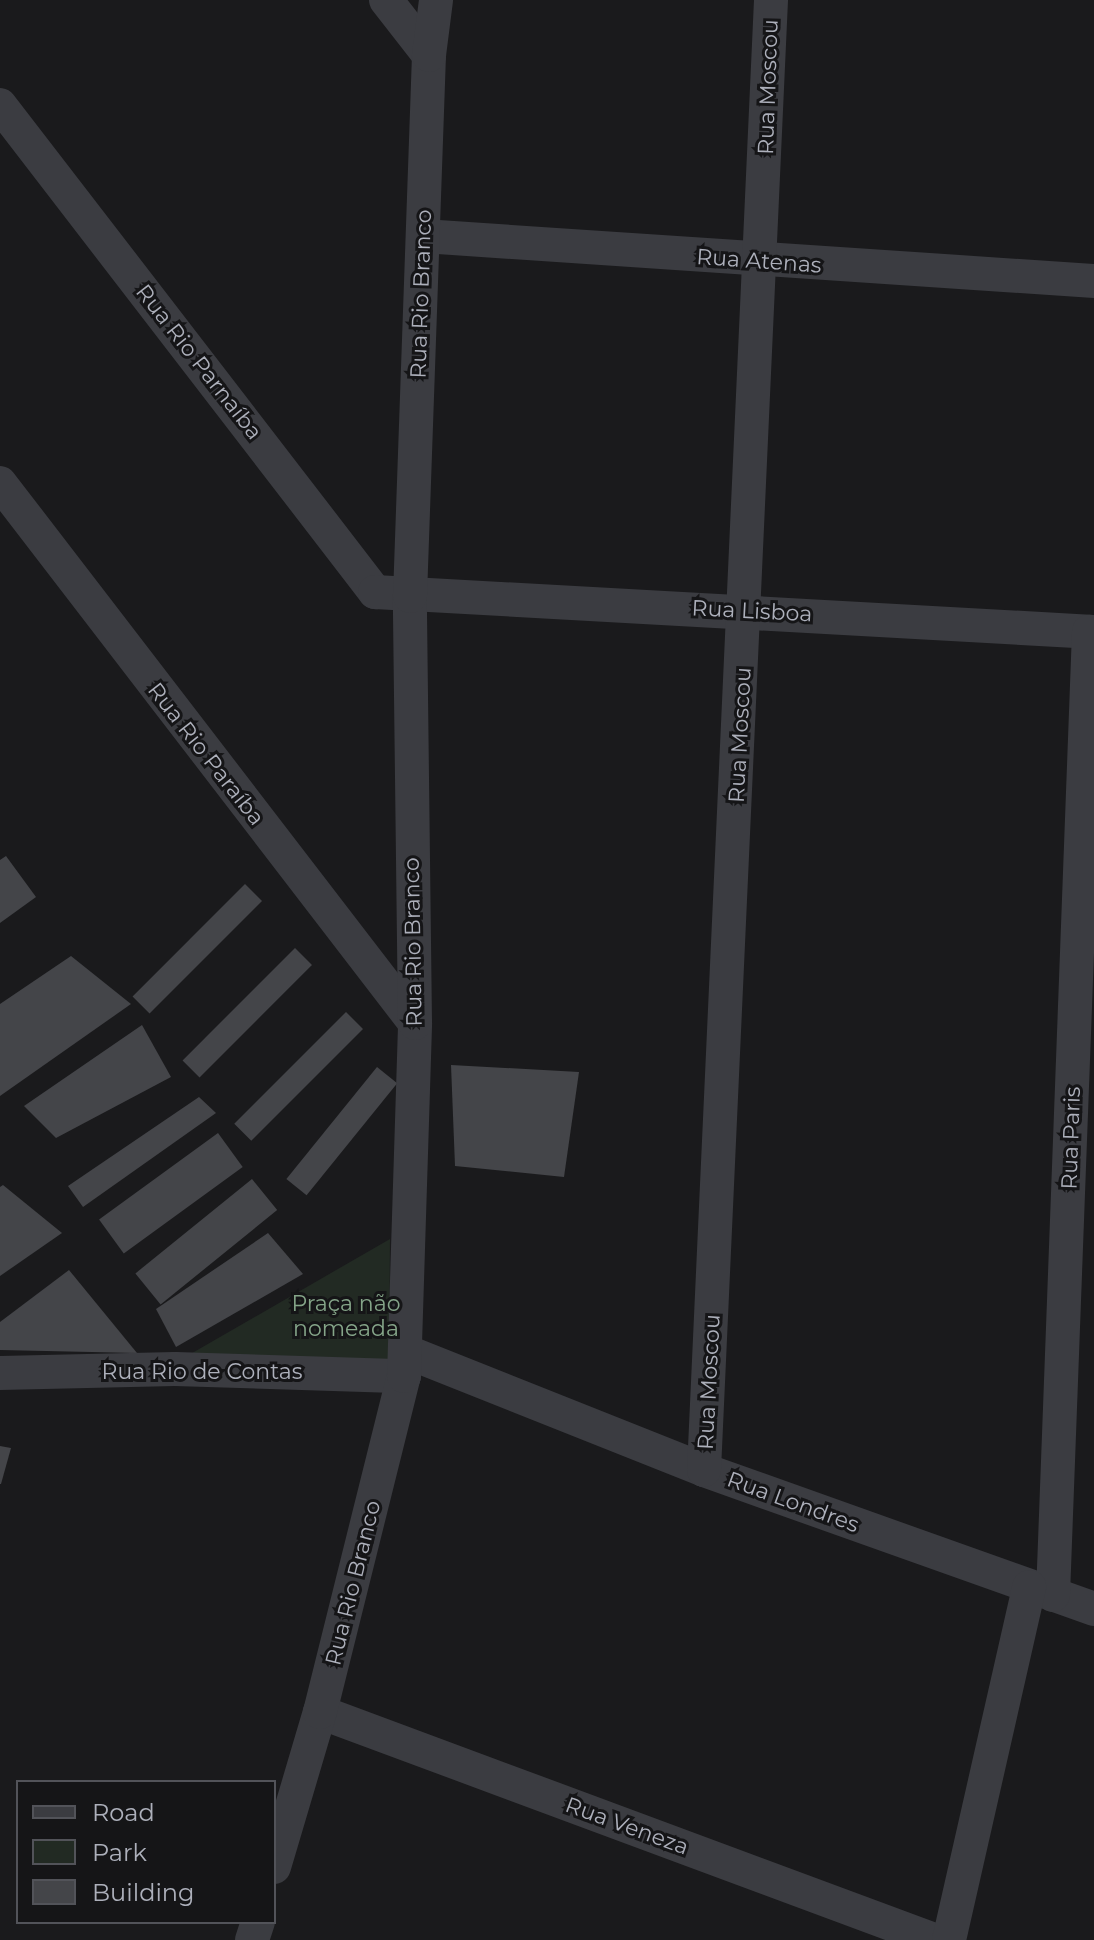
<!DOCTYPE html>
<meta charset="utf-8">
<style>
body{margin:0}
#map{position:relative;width:1094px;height:1940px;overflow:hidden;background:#1a1a1c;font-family:Montserrat,sans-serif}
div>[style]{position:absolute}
.green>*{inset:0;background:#222a23}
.building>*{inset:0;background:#444549;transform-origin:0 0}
.minor>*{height:34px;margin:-17px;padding:0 17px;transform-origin:17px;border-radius:17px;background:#3b3c41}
span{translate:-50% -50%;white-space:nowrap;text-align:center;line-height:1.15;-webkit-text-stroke:6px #151517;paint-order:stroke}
.street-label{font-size:22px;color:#adb0bb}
.park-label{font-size:22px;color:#85a589}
.legend{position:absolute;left:16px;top:1780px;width:260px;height:144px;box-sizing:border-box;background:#151517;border:2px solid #525359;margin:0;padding:10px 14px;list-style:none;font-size:24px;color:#adb0bb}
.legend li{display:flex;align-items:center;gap:16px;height:40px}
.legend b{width:40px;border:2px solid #525359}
</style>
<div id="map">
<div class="green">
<div style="clip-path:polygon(390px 1239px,389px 1361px,187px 1356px)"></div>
</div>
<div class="building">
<div style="clip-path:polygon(6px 856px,36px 897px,0 923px,0 860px)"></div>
<div style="left:245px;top:884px;width:24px;height:159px;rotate:45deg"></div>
<div style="left:295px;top:948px;width:24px;height:159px;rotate:45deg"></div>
<div style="clip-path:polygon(71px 956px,131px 1004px,0 1096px,0 1004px)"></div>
<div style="left:346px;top:1012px;width:24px;height:158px;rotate:45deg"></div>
<div style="clip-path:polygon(142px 1025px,171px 1077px,56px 1138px,24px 1106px)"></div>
<div style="clip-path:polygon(451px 1065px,579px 1072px,564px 1177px,455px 1166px)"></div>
<div style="left:377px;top:1067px;width:26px;height:144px;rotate:39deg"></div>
<div style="clip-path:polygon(199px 1097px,216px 1113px,83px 1207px,68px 1186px)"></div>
<div style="left:218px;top:1133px;width:42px;height:147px;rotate:54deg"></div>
<div style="left:252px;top:1179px;width:40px;height:150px;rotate:51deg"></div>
<div style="clip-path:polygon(3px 1185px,62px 1233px,0 1276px,0 1187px)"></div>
<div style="clip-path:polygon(268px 1233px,303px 1274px,176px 1347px,156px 1309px)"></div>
<div style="clip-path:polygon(69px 1270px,137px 1353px,0 1350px,0 1322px)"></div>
<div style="clip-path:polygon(0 1446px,11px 1448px,1px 1484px,0 1484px)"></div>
</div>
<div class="minor">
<div style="left:386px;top:0;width:70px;rotate:52deg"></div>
<div style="left:0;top:105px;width:615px;rotate:52.4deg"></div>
<div style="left:375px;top:592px;width:720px;rotate:3.18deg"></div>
<div style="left:423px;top:236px;width:673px;rotate:3.84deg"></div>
<div style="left:0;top:483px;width:681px;rotate:52.46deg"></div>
<div style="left:405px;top:1351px;width:322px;rotate:21.7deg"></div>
<div style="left:704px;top:1470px;width:414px;rotate:19.6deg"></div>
<div style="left:0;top:1373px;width:175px;rotate:-1.3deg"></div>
<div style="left:175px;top:1369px;width:229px;rotate:1.8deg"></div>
<div style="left:704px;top:1470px;width:1472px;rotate:-87.39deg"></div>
<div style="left:1053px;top:1595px;width:964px;rotate:-87.86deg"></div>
<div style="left:320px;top:1712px;width:655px;rotate:20.37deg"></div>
<div style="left:274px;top:1867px;width:162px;rotate:-73.5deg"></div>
<div style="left:320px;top:1712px;width:346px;rotate:-76deg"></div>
<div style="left:404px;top:1376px;width:353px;rotate:-88.2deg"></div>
<div style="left:415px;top:1023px;width:427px;rotate:-90.7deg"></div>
<div style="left:410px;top:596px;width:541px;rotate:-87.99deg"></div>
<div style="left:429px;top:55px;width:55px;rotate:-82.7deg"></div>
<div style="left:252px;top:1940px;width:19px;rotate:-72deg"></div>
<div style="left:949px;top:1940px;width:362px;rotate:-77.2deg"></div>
</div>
<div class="street-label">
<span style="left:768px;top:87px;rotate:-88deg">Rua Moscou</span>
<span style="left:759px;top:261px;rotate:4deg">Rua Atenas</span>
<span style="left:421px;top:294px;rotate:-88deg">Rua Rio Branco</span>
<span style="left:199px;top:362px;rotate:52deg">Rua Rio Parnaíba</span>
<span style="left:752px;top:611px;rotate:3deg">Rua Lisboa</span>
<span style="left:740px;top:735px;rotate:-87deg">Rua Moscou</span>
<span style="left:206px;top:754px;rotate:52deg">Rua Rio Paraíba</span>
<span style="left:413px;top:942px;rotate:-91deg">Rua Rio Branco</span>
<span style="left:1071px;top:1138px;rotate:-88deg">Rua Paris</span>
<span style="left:202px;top:1372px">Rua Rio de Contas</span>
<span style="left:709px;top:1382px;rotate:-87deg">Rua Moscou</span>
<span style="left:793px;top:1502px;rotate:20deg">Rua Londres</span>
<span style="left:353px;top:1583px;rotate:-76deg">Rua Rio Branco</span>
<span style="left:627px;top:1826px;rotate:20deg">Rua Veneza</span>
</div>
<div class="park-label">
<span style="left:346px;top:1316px">Praça não<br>nomeada</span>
</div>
<ul class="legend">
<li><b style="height:10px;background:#3b3c41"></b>Road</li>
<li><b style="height:22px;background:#222a23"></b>Park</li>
<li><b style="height:22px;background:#444549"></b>Building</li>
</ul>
</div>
